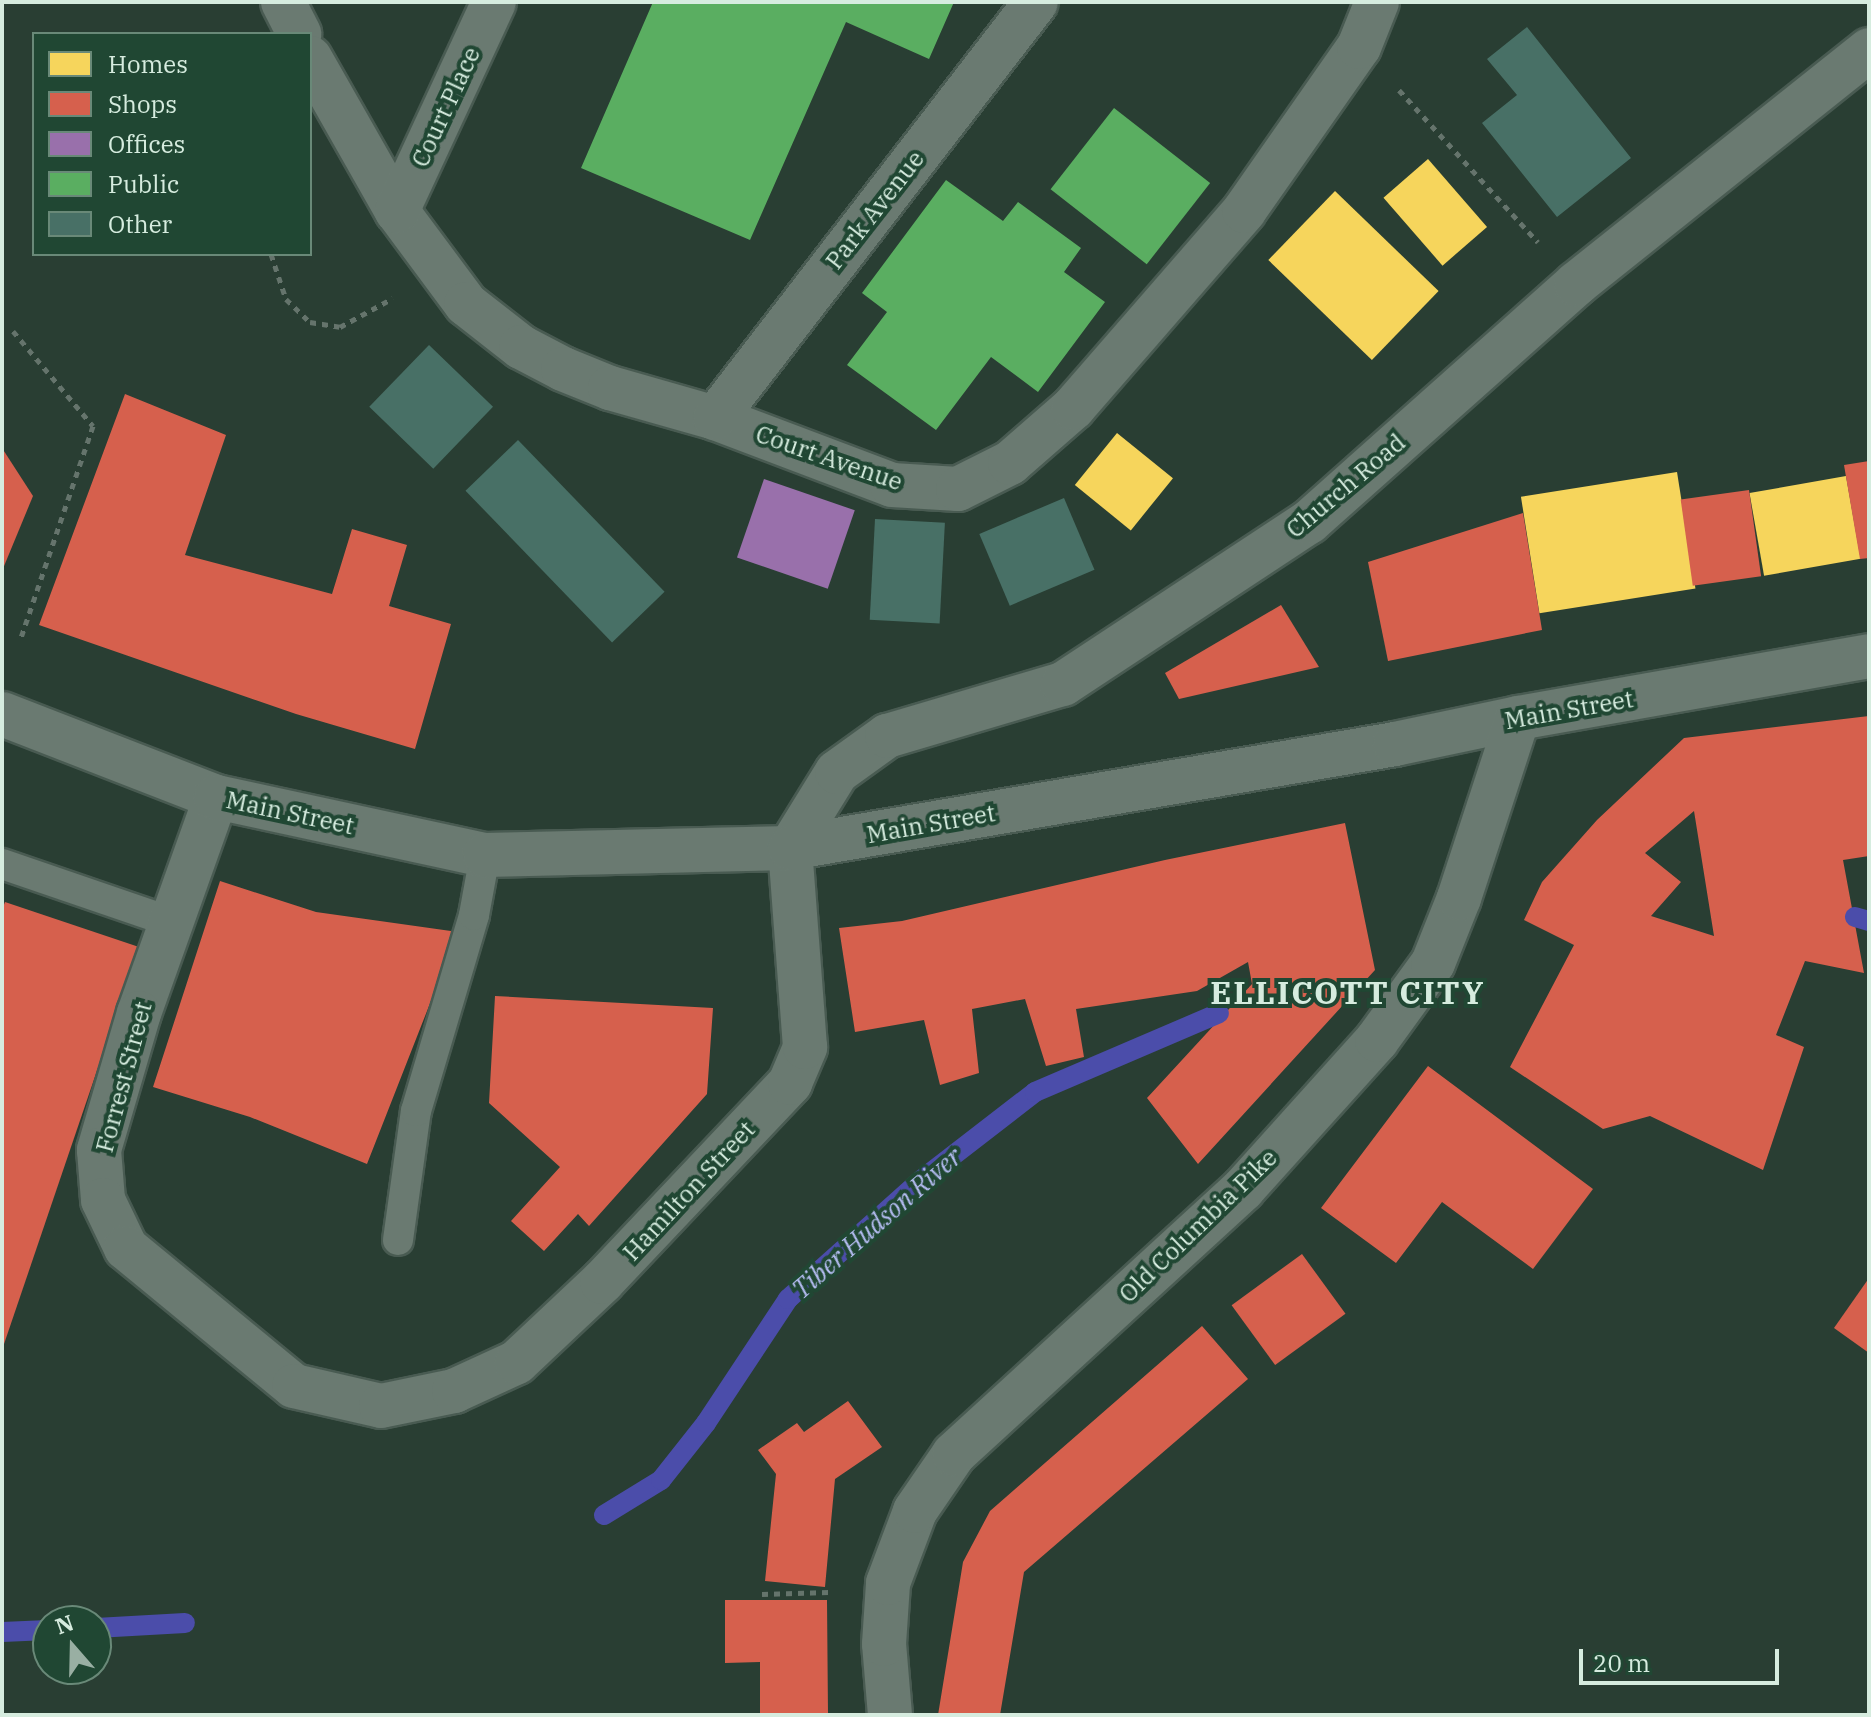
<!DOCTYPE html>
<style>
body{margin:0}
#map{position:relative;width:1871px;height:1717px;overflow:hidden;background:#293e33;font-family:"IBM Plex Serif",serif}
div>[style]{position:absolute}
.homes>*{inset:0;background:#f6d55c;transform-origin:0 0}
.shops>*{inset:0;background:#d6604d;transform-origin:0 0}
.offices>*{inset:0;background:#9970ab;transform-origin:0 0}
.public>*{inset:0;background:#5aae61;transform-origin:0 0}
.stream>*{height:20px;margin:-10px;padding:0 10px;transform-origin:10px;border-radius:10px;background:#4b4daa}
.building>*{inset:0;background:#487066;transform-origin:0 0}
.path>*{height:5px;margin-top:-2.5px;transform-origin:0;background:repeating-linear-gradient(90deg,#65746c 0 6px,transparent 0 12px)}
.roads{filter:drop-shadow(2px 0 #495b52) drop-shadow(-2px 0 #495b52) drop-shadow(0 2px #495b52) drop-shadow(0 -2px #495b52)}
.lane>*{height:30px;margin:-15px;padding:0 15px;transform-origin:15px;border-radius:15px;background:#6a7a71}
.street>*{height:44px;margin:-22px;padding:0 22px;transform-origin:22px;border-radius:22px;background:#6a7a71}
.secondary>*{height:44px;margin:-22px;padding:0 22px;transform-origin:22px;border-radius:22px;background:#6a7a71}
span{translate:-50% -50%;white-space:nowrap;text-align:center;line-height:1.15;-webkit-text-stroke:8px #204733;paint-order:stroke}
.street-label{font-size:24px;color:#d6ecdf}
.water-label{font-size:26px;color:#b4bcf1;font-style:italic}
.district-label{font-size:32px;color:#d6ecdf;font-weight:700;letter-spacing:2px}
.frame{position:absolute;inset:0;border:4px solid #d6ecdf;pointer-events:none}
.legend{position:absolute;left:32px;top:32px;width:280px;height:224px;box-sizing:border-box;background:#204733;border:2px solid #698978;margin:0;padding:10px 14px;list-style:none;font-size:24px;color:#d6ecdf}
.legend li{display:flex;align-items:center;gap:16px;height:40px}
.legend b{width:40px;border:2px solid #698978}
.north{position:absolute;left:32px;top:1605px;width:80px;height:80px;box-sizing:border-box;background:#204733;border:2px solid #698978;border-radius:50%;rotate:340deg;font-size:22px;font-weight:700;line-height:32px;text-align:center;color:#d6ecdf}
.north::after{content:'';display:block;margin:auto;width:28px;height:36px;background:#99afa3;clip-path:polygon(50% 0,100% 100%,50% 72%,0 100%)}
.scale{position:absolute;left:1579px;top:1649px;width:200px;height:36px;box-sizing:border-box;border:4px solid #d6ecdf;border-top:0;padding-left:10px;font-size:24px;line-height:28px;white-space:nowrap;color:#d6ecdf;-webkit-text-stroke:6px #204733;paint-order:stroke}
</style>
<div id="map">
<div class="homes">
<div style="left:1428px;top:159px;width:90px;height:59px;rotate:49deg"></div>
<div style="left:1335px;top:191px;width:144px;height:96px;rotate:44deg"></div>
<div style="left:1117px;top:433px;width:72px;height:67px;rotate:39deg"></div>
<div style="left:1677px;top:472px;width:118px;height:158px;rotate:81deg"></div>
<div style="left:1846px;top:476px;width:84px;height:98px;rotate:80deg"></div>
</div>
<div class="shops">
<div style="clip-path:polygon(125px 394px,226px 435px,185px 555px,332px 594px,352px 529px,407px 545px,389px 606px,451px 624px,415px 749px,296px 714px,39px 625px)"></div>
<div style="clip-path:polygon(2px 448px,33px 496px,2px 571px)"></div>
<div style="clip-path:polygon(1869px 461px,1869px 558px,1860px 559px,1844px 465px)"></div>
<div style="left:1749px;top:490px;width:87px;height:69px;rotate:82deg"></div>
<div style="clip-path:polygon(1523px 513px,1542px 630px,1388px 661px,1368px 562px)"></div>
<div style="clip-path:polygon(1281px 605px,1319px 667px,1179px 699px,1165px 673px)"></div>
<div style="clip-path:polygon(evenodd,1869px 716px,1869px 856px,1843px 860px,1864px 973px,1805px 961px,1776px 1035px,1804px 1047px,1763px 1170px,1650px 1116px,1603px 1129px,1510px 1067px,1574px 945px,1524px 920px,1542px 882px,1597px 820px,1684px 738px,1869px 716px,1694px 811px,1714px 936px,1651px 916px,1681px 882px,1645px 853px,1694px 811px)"></div>
<div style="clip-path:polygon(1345px 823px,1375px 970px,1198px 1164px,1147px 1098px,1252px 984px,1248px 962px,1197px 991px,1076px 1009px,1084px 1057px,1046px 1066px,1025px 999px,972px 1009px,979px 1073px,940px 1085px,924px 1020px,855px 1032px,839px 928px,902px 921px,1165px 860px)"></div>
<div style="clip-path:polygon(220px 881px,316px 912px,458px 932px,367px 1164px,250px 1117px,153px 1087px)"></div>
<div style="clip-path:polygon(5px 902px,139px 947px,3px 1347px,2px 910px)"></div>
<div style="clip-path:polygon(495px 996px,713px 1008px,707px 1094px,589px 1226px,578px 1214px,544px 1251px,511px 1221px,560px 1167px,489px 1103px)"></div>
<div style="clip-path:polygon(1428px 1066px,1593px 1189px,1533px 1269px,1442px 1202px,1396px 1263px,1321px 1208px)"></div>
<div style="left:1302px;top:1254px;width:74px;height:87px;rotate:54deg"></div>
<div style="clip-path:polygon(1869px 1278px,1869px 1353px,1834px 1328px)"></div>
<div style="clip-path:polygon(1202px 1326px,1248px 1379px,1024px 1572px,1000px 1715px,938px 1715px,963px 1562px,990px 1511px)"></div>
<div style="clip-path:polygon(848px 1401px,882px 1447px,835px 1479px,825px 1587px,765px 1581px,776px 1474px,758px 1450px,797px 1423px,804px 1432px)"></div>
<div style="clip-path:polygon(725px 1600px,827px 1600px,828px 1714px,760px 1714px,760px 1662px,725px 1663px)"></div>
</div>
<div class="offices">
<div style="left:764px;top:479px;width:96px;height:83px;rotate:19deg"></div>
</div>
<div class="public">
<div style="clip-path:polygon(653px 2px,954px 2px,929px 59px,846px 22px,750px 240px,581px 168px)"></div>
<div style="left:1114px;top:108px;width:122px;height:103px;rotate:38deg"></div>
<div style="clip-path:polygon(946px 180px,1003px 221px,1018px 202px,1081px 248px,1064px 272px,1105px 302px,1038px 392px,991px 357px,936px 430px,847px 365px,887px 312px,862px 293px)"></div>
</div>
<div class="stream">
<div style="left:1855px;top:917px;width:15px;rotate:16deg"></div>
<div style="left:604px;top:1515px;width:67px;rotate:-31.6deg"></div>
<div style="left:661px;top:1480px;width:73px;rotate:-51.7deg"></div>
<div style="left:706px;top:1423px;width:149px;rotate:-56.5deg"></div>
<div style="left:788px;top:1299px;width:177px;rotate:-41.8deg"></div>
<div style="left:920px;top:1181px;width:145px;rotate:-37.7deg"></div>
<div style="left:1035px;top:1092px;width:200px;rotate:-23.2deg"></div>
<div style="left:96px;top:1628px;width:89px;rotate:-3.2deg"></div>
<div style="left:2px;top:1632px;width:46px;rotate:-2.5deg"></div>
</div>
<div class="building">
<div style="clip-path:polygon(1527px 27px,1631px 158px,1557px 217px,1482px 123px,1517px 95px,1487px 59px)"></div>
<div style="left:429px;top:345px;width:89px;height:86px;rotate:44deg"></div>
<div style="left:518px;top:440px;width:211px;height:73px;rotate:46deg"></div>
<div style="left:1064px;top:498px;width:78px;height:92px;rotate:67deg"></div>
<div style="left:875px;top:519px;width:70px;height:101px;rotate:3deg"></div>
</div>
<div class="path">
<div style="left:1399px;top:90px;width:206px;rotate:47.6deg"></div>
<div style="left:271px;top:254px;width:47px;rotate:71.6deg"></div>
<div style="left:286px;top:299px;width:33px;rotate:44deg"></div>
<div style="left:310px;top:322px;width:30px;rotate:9deg"></div>
<div style="left:340px;top:327px;width:60px;rotate:-28.7deg"></div>
<div style="left:13px;top:331px;width:124px;rotate:49.9deg"></div>
<div style="left:93px;top:426px;width:223px;rotate:108.8deg"></div>
<div style="left:762px;top:1594px;width:67px;rotate:-1.7deg"></div>
</div>
<div class="roads">
<div class="lane">
<div style="left:2px;top:864px;width:179px;rotate:18.9deg"></div>
<div style="left:398px;top:1240px;width:130px;rotate:-82.1deg"></div>
<div style="left:416px;top:1111px;width:204px;rotate:-73.5deg"></div>
<div style="left:474px;top:915px;width:61px;rotate:-79.6deg"></div>
</div>
<div class="street">
<div style="left:283px;top:2px;width:36px;rotate:63deg"></div>
<div style="left:310px;top:58px;width:176px;rotate:60.4deg"></div>
<div style="left:397px;top:211px;width:116px;rotate:53.4deg"></div>
<div style="left:466px;top:304px;width:70px;rotate:38deg"></div>
<div style="left:521px;top:347px;width:47px;rotate:27.6deg"></div>
<div style="left:563px;top:369px;width:51px;rotate:22deg"></div>
<div style="left:610px;top:388px;width:109px;rotate:15.9deg"></div>
<div style="left:715px;top:418px;width:189px;rotate:20.7deg"></div>
<div style="left:892px;top:485px;width:66px;rotate:3.5deg"></div>
<div style="left:958px;top:489px;width:58px;rotate:-26.6deg"></div>
<div style="left:1010px;top:463px;width:84px;rotate:-41.1deg"></div>
<div style="left:1073px;top:408px;width:261px;rotate:-49deg"></div>
<div style="left:1244px;top:211px;width:200px;rotate:-55deg"></div>
<div style="left:1359px;top:47px;width:48px;rotate:-68.2deg"></div>
<div style="left:397px;top:211px;width:230px;rotate:-65.1deg"></div>
<div style="left:715px;top:418px;width:525px;rotate:-52.34deg"></div>
<div style="left:216px;top:797px;width:229px;rotate:109.6deg"></div>
<div style="left:139px;top:1013px;width:143px;rotate:106.3deg"></div>
<div style="left:99px;top:1150px;width:50px;rotate:85.4deg"></div>
<div style="left:103px;top:1200px;width:53px;rotate:64.4deg"></div>
<div style="left:126px;top:1248px;width:217px;rotate:39.4deg"></div>
<div style="left:294px;top:1386px;width:89px;rotate:12.9deg"></div>
<div style="left:381px;top:1406px;width:75px;rotate:-11.6deg"></div>
<div style="left:454px;top:1391px;width:69px;rotate:-24.7deg"></div>
<div style="left:517px;top:1362px;width:117px;rotate:-43.3deg"></div>
<div style="left:602px;top:1282px;width:274px;rotate:-46.6deg"></div>
<div style="left:790px;top:1083px;width:39px;rotate:-67deg"></div>
<div style="left:805px;top:1047px;width:200px;rotate:-94.3deg"></div>
<div style="left:790px;top:848px;width:89px;rotate:-58.3deg"></div>
<div style="left:837px;top:772px;width:62px;rotate:-35.8deg"></div>
<div style="left:887px;top:736px;width:184px;rotate:-16.5deg"></div>
<div style="left:1063px;top:684px;width:295px;rotate:-33.4deg"></div>
<div style="left:1309px;top:522px;width:358px;rotate:-41.7deg"></div>
<div style="left:1576px;top:284px;width:375px;rotate:-38.6deg"></div>
</div>
<div class="secondary">
<div style="left:2px;top:714px;width:230px;rotate:21.2deg"></div>
<div style="left:216px;top:797px;width:275px;rotate:12.2deg"></div>
<div style="left:485px;top:855px;width:305px;rotate:-1.3deg"></div>
<div style="left:790px;top:848px;width:614px;rotate:-9.75deg"></div>
<div style="left:1395px;top:744px;width:126px;rotate:-11.9deg"></div>
<div style="left:1518px;top:718px;width:356px;rotate:-10deg"></div>
<div style="left:890px;top:1715px;width:71px;rotate:-94.8deg"></div>
<div style="left:884px;top:1644px;width:61px;rotate:-86.2deg"></div>
<div style="left:888px;top:1583px;width:77px;rotate:-69.4deg"></div>
<div style="left:915px;top:1511px;width:69px;rotate:-55.6deg"></div>
<div style="left:954px;top:1454px;width:392px;rotate:-42.5deg"></div>
<div style="left:1243px;top:1189px;width:200px;rotate:-48deg"></div>
<div style="left:1377px;top:1040px;width:95px;rotate:-54deg"></div>
<div style="left:1433px;top:963px;width:70px;rotate:-68.2deg"></div>
<div style="left:1459px;top:898px;width:189px;rotate:-71.9deg"></div>
</div>
</div>
<div class="street-label">
<span style="left:446px;top:107px;rotate:-65deg">Court Place</span>
<span style="left:875px;top:210px;rotate:-52deg">Park Avenue</span>
<span style="left:829px;top:458px;rotate:19deg">Court Avenue</span>
<span style="left:1346px;top:486px;rotate:-40deg">Church Road</span>
<span style="left:1569px;top:710px;rotate:-10deg">Main Street</span>
<span style="left:290px;top:813px;rotate:12deg">Main Street</span>
<span style="left:931px;top:824px;rotate:-10deg">Main Street</span>
<span style="left:124px;top:1077px;rotate:-75deg">Forrest Street</span>
<span style="left:689px;top:1191px;rotate:-47deg">Hamilton Street</span>
<span style="left:1198px;top:1226px;rotate:-44deg">Old Columbia Pike</span>
</div>
<div class="water-label">
<span style="left:877px;top:1223px;rotate:-41deg">Tiber Hudson River</span>
</div>
<div class="district-label">
<span style="left:1348px;top:992px">ELLICOTT CITY</span>
</div>
<div class="frame"></div>
<ul class="legend">
<li><b style="height:22px;background:#f6d55c"></b>Homes</li>
<li><b style="height:22px;background:#d6604d"></b>Shops</li>
<li><b style="height:22px;background:#9970ab"></b>Offices</li>
<li><b style="height:22px;background:#5aae61"></b>Public</li>
<li><b style="height:22px;background:#487066"></b>Other</li>
</ul>
<div class="north">N</div>
<div class="scale">20 m</div>
</div>
